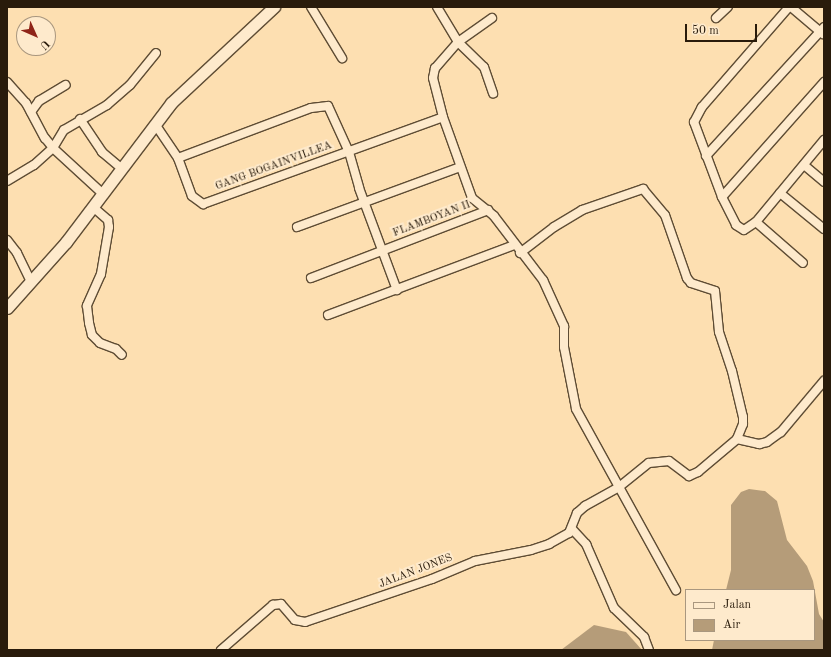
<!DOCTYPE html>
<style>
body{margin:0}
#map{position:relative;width:831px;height:657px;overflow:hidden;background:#fddfb1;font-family:"Old Standard TT",serif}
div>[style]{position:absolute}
.water>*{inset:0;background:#b59c79}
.roads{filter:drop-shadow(1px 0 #5e4c34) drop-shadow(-1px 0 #5e4c34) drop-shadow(0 1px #5e4c34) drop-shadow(0 -1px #5e4c34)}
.street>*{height:8px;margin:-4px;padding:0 4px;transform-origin:4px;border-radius:4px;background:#feeacc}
.secondary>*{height:11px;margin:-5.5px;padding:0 5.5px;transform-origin:5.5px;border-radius:5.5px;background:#feeacc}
span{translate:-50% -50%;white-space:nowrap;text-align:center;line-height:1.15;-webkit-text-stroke:4px #feeacc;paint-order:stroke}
.street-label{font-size:11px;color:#291b0b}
.frame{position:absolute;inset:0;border:8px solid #291b0b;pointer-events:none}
.legend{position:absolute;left:685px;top:589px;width:130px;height:52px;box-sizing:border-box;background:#feeacc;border:1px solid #a9977f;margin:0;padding:5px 7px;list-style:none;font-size:12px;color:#291b0b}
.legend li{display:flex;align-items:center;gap:8px;height:20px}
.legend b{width:20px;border:1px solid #a9977f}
.north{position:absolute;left:16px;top:16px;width:40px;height:40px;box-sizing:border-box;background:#feeacc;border:1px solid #a9977f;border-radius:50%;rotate:135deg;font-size:11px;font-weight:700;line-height:16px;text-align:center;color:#291b0b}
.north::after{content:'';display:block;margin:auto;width:14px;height:18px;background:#8f2418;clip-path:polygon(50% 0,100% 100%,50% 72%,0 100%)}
.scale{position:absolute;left:685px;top:24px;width:72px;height:18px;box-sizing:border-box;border:2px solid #291b0b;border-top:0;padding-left:5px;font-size:12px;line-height:14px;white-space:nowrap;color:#291b0b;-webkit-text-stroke:3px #feeacc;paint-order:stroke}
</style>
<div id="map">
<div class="water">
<div style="clip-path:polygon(749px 489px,765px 491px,777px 501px,787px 540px,807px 566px,813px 581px,819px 614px,824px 622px,824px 650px,712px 650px,714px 640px,814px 640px,814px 590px,726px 590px,731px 570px,731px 505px,741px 492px)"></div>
<div style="clip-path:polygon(594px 625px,626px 632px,642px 650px,561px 650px)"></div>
</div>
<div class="roads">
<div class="street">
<div style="left:311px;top:7px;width:60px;rotate:58.7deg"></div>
<div style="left:437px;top:7px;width:41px;rotate:59deg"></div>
<div style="left:458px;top:42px;width:36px;rotate:44deg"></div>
<div style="left:484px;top:67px;width:28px;rotate:71deg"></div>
<div style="left:789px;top:7px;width:133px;rotate:131deg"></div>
<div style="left:702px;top:107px;width:17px;rotate:118deg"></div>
<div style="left:694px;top:122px;width:80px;rotate:69.5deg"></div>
<div style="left:722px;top:197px;width:31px;rotate:63deg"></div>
<div style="left:736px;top:225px;width:9px;rotate:32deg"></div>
<div style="left:744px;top:230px;width:14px;rotate:-34deg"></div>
<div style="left:756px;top:222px;width:107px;rotate:-50.3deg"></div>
<div style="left:791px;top:7px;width:42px;rotate:40.2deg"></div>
<div style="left:492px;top:18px;width:42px;rotate:144.8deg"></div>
<div style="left:458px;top:42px;width:35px;rotate:131deg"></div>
<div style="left:435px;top:68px;width:10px;rotate:101deg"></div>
<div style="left:433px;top:78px;width:40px;rotate:75.6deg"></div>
<div style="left:443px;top:117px;width:86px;rotate:70.3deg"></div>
<div style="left:472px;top:198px;width:28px;rotate:39deg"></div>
<div style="left:494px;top:216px;width:81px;rotate:52.6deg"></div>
<div style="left:543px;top:280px;width:51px;rotate:65.5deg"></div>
<div style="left:564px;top:326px;width:21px;rotate:90deg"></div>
<div style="left:564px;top:347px;width:63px;rotate:79deg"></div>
<div style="left:576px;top:409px;width:207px;rotate:61.1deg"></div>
<div style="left:716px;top:18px;width:16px;rotate:-43deg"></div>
<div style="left:7px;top:82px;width:28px;rotate:48deg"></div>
<div style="left:26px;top:103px;width:40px;rotate:62deg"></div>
<div style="left:45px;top:138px;width:13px;rotate:51deg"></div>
<div style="left:53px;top:148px;width:68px;rotate:42.6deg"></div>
<div style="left:31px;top:112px;width:14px;rotate:-54deg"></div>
<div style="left:39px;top:101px;width:31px;rotate:-31deg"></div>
<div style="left:80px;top:119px;width:40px;rotate:56deg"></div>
<div style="left:102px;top:152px;width:26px;rotate:40deg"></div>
<div style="left:155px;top:124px;width:41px;rotate:55.9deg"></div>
<div style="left:178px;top:158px;width:40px;rotate:69.8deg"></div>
<div style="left:192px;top:196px;width:14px;rotate:36deg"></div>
<div style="left:203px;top:204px;width:255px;rotate:-19.9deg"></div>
<div style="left:706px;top:156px;width:175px;rotate:-47.5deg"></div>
<div style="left:178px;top:158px;width:142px;rotate:-20.6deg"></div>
<div style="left:311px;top:108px;width:17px;rotate:-7deg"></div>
<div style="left:328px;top:106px;width:51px;rotate:65.5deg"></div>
<div style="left:349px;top:152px;width:37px;rotate:74deg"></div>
<div style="left:359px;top:188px;width:109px;rotate:69.6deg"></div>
<div style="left:804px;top:165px;width:26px;rotate:40deg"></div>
<div style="left:7px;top:181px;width:31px;rotate:-31deg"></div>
<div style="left:34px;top:165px;width:25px;rotate:-42deg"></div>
<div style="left:53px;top:148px;width:21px;rotate:-59deg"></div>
<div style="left:64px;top:130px;width:50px;rotate:-30.2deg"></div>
<div style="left:107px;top:105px;width:30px;rotate:-41deg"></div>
<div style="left:130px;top:85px;width:41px;rotate:-50.9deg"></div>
<div style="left:780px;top:193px;width:57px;rotate:39.3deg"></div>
<div style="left:722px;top:197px;width:154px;rotate:-48.4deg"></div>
<div style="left:93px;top:207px;width:20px;rotate:41deg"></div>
<div style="left:108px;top:220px;width:7px;rotate:82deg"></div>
<div style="left:109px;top:227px;width:48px;rotate:99.7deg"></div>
<div style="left:101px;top:274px;width:35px;rotate:114deg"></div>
<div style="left:87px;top:306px;width:17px;rotate:83deg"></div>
<div style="left:89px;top:323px;width:12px;rotate:76deg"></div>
<div style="left:92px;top:335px;width:11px;rotate:45deg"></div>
<div style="left:100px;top:343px;width:17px;rotate:21deg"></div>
<div style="left:116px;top:349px;width:8px;rotate:45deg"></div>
<div style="left:756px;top:222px;width:62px;rotate:41.1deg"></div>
<div style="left:297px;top:227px;width:174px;rotate:-20.2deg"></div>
<div style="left:7px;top:240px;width:16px;rotate:52deg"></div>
<div style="left:17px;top:253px;width:30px;rotate:64deg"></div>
<div style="left:520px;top:253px;width:43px;rotate:-37.4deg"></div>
<div style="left:554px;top:227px;width:33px;rotate:-31deg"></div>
<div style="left:582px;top:210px;width:65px;rotate:-19deg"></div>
<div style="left:643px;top:189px;width:34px;rotate:50deg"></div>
<div style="left:665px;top:215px;width:67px;rotate:70.8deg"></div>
<div style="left:687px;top:278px;width:6px;rotate:51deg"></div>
<div style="left:691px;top:283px;width:25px;rotate:18deg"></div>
<div style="left:715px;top:291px;width:41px;rotate:84.4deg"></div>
<div style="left:719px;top:332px;width:41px;rotate:71.6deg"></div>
<div style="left:732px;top:371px;width:47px;rotate:76.6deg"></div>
<div style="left:743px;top:417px;width:7px;rotate:90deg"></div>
<div style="left:743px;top:424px;width:16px;rotate:112deg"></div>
<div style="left:311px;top:278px;width:190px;rotate:-21deg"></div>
<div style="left:328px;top:315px;width:199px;rotate:-20.6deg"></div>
<div style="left:572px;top:529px;width:21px;rotate:47deg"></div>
<div style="left:586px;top:544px;width:70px;rotate:66.4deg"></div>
<div style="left:614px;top:608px;width:42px;rotate:44deg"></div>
<div style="left:644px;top:637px;width:14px;rotate:69deg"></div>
<div style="left:221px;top:650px;width:69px;rotate:-40.9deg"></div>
<div style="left:273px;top:605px;width:8px;rotate:-7deg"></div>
<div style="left:281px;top:604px;width:21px;rotate:49deg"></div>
<div style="left:295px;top:620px;width:10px;rotate:11deg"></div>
<div style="left:305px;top:622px;width:134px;rotate:-18.7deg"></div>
<div style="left:432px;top:579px;width:47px;rotate:-22.7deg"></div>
<div style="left:475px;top:561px;width:57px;rotate:-11.1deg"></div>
<div style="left:531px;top:550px;width:19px;rotate:-18deg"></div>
<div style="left:549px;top:544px;width:23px;rotate:-29deg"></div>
<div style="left:569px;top:533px;width:22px;rotate:-68deg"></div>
<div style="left:577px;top:513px;width:11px;rotate:-41deg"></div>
<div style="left:585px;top:506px;width:39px;rotate:-29deg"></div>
<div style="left:619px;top:487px;width:38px;rotate:-39deg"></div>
<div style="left:649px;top:463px;width:20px;rotate:-6deg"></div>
<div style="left:669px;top:461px;width:25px;rotate:37deg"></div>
<div style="left:689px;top:476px;width:10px;rotate:-24deg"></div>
<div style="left:698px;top:472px;width:51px;rotate:-40.2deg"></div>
<div style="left:737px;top:439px;width:23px;rotate:13deg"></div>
<div style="left:759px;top:444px;width:8px;rotate:-14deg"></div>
<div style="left:767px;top:442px;width:17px;rotate:-36deg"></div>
<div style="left:781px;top:432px;width:67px;rotate:-49.9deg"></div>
</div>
<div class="secondary">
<div style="left:7px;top:308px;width:89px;rotate:-48.2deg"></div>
<div style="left:66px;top:242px;width:174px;rotate:-52.9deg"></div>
<div style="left:171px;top:103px;width:141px;rotate:-43deg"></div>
</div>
</div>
<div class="street-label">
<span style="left:274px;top:167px;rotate:-20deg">GANG BOGAINVILLEA</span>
<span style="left:432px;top:220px;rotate:-21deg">FLAMBOYAN II</span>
<span style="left:416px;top:572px;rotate:-21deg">JALAN JONES</span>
</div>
<div class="frame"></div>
<ul class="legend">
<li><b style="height:5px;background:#feeacc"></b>Jalan</li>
<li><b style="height:11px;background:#b59c79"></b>Air</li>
</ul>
<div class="north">U</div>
<div class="scale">50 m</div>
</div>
